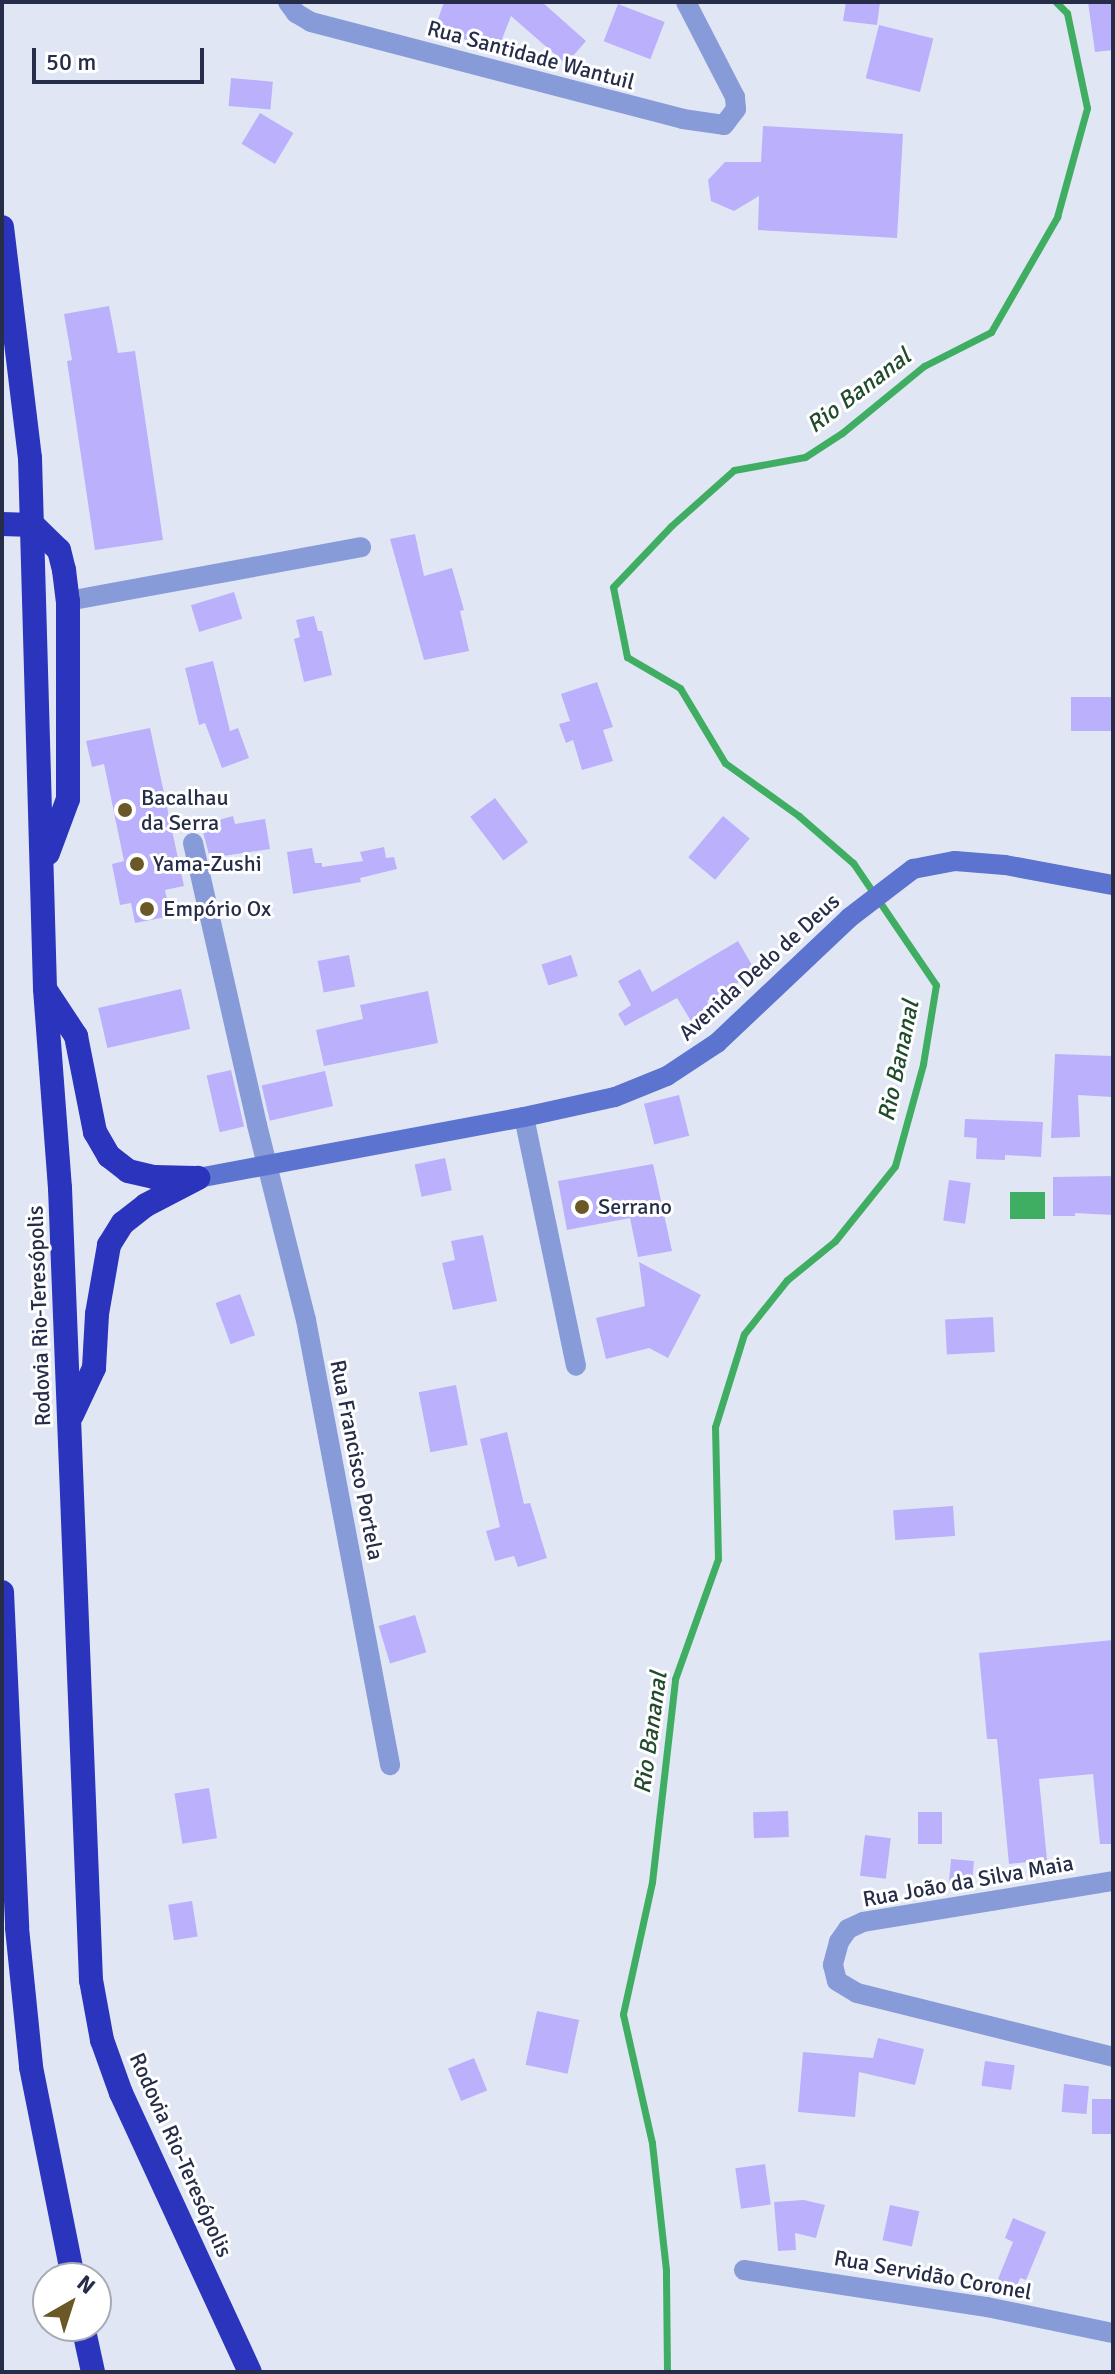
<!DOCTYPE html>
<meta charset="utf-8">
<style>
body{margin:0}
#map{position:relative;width:1115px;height:2374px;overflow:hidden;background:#e1e6f5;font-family:Signika,sans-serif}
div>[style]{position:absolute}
.water>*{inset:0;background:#40ae62;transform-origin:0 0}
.stream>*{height:7px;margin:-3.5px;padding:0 3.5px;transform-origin:3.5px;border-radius:3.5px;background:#40ae62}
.building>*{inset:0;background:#bbb0fb;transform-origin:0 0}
.street>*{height:20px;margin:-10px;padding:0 10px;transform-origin:10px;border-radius:10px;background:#889bd9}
.secondary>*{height:20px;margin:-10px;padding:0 10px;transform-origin:10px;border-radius:10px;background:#5c74cf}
.highway>*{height:24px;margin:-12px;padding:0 12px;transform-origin:12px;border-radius:12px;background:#2b34bd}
.dots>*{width:22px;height:22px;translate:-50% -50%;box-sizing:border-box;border:4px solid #fff;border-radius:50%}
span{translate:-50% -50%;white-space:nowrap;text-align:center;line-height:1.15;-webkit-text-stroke:6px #fff;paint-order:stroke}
.street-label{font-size:22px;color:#252d49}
.poi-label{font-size:22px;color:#252d49}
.left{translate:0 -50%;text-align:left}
.water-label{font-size:24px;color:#204b2c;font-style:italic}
.frame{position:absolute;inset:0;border:4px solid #252d49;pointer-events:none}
.north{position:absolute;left:32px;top:2262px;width:80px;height:80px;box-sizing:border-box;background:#fff;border:2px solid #a8abb6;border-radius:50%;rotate:39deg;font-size:22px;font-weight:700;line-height:32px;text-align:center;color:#252d49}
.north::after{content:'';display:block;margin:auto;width:28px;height:36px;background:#6a5927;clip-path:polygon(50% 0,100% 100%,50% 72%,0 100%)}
.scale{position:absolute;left:32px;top:48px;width:172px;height:36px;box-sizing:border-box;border:4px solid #252d49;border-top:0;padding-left:10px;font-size:24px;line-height:28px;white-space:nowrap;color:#252d49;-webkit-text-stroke:6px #fff;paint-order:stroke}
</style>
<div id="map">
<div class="water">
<div style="left:1010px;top:1192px;width:35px;height:27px"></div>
</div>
<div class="stream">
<div style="left:667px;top:2372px;width:102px;rotate:-90.6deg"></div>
<div style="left:666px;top:2270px;width:128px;rotate:-96.3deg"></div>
<div style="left:652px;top:2143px;width:132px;rotate:-102.7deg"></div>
<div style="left:623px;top:2014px;width:135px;rotate:-77.6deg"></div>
<div style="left:652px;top:1882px;width:204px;rotate:-83.5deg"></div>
<div style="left:675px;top:1679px;width:127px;rotate:-70.3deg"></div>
<div style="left:718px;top:1559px;width:132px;rotate:-91.3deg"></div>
<div style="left:715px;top:1427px;width:97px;rotate:-72.7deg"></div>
<div style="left:744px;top:1334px;width:69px;rotate:-51.5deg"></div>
<div style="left:787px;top:1280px;width:62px;rotate:-39.1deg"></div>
<div style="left:835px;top:1241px;width:96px;rotate:-51.3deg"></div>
<div style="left:895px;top:1166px;width:106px;rotate:-74.6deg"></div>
<div style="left:923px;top:1064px;width:80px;rotate:-80.7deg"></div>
<div style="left:936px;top:985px;width:148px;rotate:-124.2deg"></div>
<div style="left:853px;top:863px;width:72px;rotate:-139deg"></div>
<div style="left:799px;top:816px;width:91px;rotate:-144.4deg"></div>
<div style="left:725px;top:763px;width:87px;rotate:-121deg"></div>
<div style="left:680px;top:688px;width:61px;rotate:-149.7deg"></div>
<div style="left:627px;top:657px;width:71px;rotate:-101.3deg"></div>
<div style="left:613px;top:587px;width:84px;rotate:-46.4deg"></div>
<div style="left:671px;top:526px;width:84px;rotate:-41.6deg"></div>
<div style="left:734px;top:470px;width:72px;rotate:-10.4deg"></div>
<div style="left:805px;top:457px;width:44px;rotate:-33deg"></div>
<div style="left:842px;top:433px;width:106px;rotate:-39.3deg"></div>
<div style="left:924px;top:366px;width:75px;rotate:-26.9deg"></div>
<div style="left:991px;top:332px;width:133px;rotate:-60.1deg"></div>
<div style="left:1057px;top:217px;width:113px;rotate:-74.6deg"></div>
<div style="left:1087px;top:108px;width:97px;rotate:-101.9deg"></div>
<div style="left:1067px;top:13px;width:16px;rotate:-135deg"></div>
</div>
<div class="building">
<div style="clip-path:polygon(444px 2px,542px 2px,586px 41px,566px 64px,511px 16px,497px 52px,435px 28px)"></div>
<div style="clip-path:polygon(846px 2px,880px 2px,877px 25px,843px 21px)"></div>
<div style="clip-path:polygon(1088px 2px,1113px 2px,1113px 50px,1095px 52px)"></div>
<div style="left:618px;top:4px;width:50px;height:40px;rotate:21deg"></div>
<div style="left:879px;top:25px;width:56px;height:55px;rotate:14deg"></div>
<div style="left:231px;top:78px;width:42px;height:28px;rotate:5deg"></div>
<div style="left:260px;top:113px;width:39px;height:36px;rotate:31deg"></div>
<div style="clip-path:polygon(763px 126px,903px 134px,897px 238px,758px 230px,759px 196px,734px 211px,711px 201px,708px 180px,725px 162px,761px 162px)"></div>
<div style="clip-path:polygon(109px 306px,118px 353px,135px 351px,163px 540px,95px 550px,67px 361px,72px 360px,64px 314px)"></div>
<div style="clip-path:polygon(415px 534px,424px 576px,452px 568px,464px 610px,460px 611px,469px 651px,424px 660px,390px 539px)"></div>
<div style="left:234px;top:592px;width:28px;height:45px;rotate:73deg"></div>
<div style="clip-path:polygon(314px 616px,318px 631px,322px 631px,332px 675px,304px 682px,294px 639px,300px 637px,296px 620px)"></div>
<div style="clip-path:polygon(213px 661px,230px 731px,238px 728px,249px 758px,222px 768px,205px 723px,199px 725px,185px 668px)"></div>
<div style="clip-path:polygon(597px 682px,613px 727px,603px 730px,613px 761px,582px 770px,573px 740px,566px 743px,559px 724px,570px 721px,561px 694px)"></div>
<div style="left:1113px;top:697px;width:34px;height:42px;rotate:90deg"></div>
<div style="clip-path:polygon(150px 728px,184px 886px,165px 890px,171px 916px,135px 923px,131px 903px,120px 905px,112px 864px,124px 861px,104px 764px,92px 767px,86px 741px)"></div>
<div style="left:495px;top:798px;width:55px;height:31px;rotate:53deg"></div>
<div style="clip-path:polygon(233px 816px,235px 824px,265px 819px,270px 849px,210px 858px,201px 825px)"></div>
<div style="left:723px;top:816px;width:35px;height:54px;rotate:40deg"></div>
<div style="clip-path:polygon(384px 847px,386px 858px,394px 857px,397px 869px,360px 878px,361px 882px,293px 894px,287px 852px,312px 848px,315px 863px,322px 863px,322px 867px,363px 861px,360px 852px)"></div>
<div style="clip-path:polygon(738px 941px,756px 972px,707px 1001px,712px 1009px,691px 1021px,677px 998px,625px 1026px,618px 1014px,631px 1005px,618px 981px,640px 969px,652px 992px)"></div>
<div style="left:349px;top:955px;width:32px;height:32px;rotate:79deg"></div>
<div style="left:571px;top:955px;width:22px;height:31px;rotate:72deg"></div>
<div style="left:181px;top:989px;width:41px;height:85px;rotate:77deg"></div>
<div style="clip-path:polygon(428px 991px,438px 1043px,324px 1066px,316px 1030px,363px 1019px,360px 1005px)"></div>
<div style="clip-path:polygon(1055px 1054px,1113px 1056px,1112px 1097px,1078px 1095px,1080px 1137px,1051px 1138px)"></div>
<div style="left:231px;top:1070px;width:58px;height:25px;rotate:77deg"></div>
<div style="left:325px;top:1071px;width:36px;height:65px;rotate:77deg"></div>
<div style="left:679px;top:1095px;width:42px;height:36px;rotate:76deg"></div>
<div style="clip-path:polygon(965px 1119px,1043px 1122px,1041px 1157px,1005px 1155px,1005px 1160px,976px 1159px,977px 1138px,964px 1137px)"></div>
<div style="left:445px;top:1158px;width:33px;height:31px;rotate:78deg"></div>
<div style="clip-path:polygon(653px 1164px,672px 1251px,638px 1257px,630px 1218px,567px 1230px,558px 1181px)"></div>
<div style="clip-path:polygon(1113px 1176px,1113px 1215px,1075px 1213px,1075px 1216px,1053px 1216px,1053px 1177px)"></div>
<div style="left:949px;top:1180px;width:22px;height:41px;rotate:8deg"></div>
<div style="clip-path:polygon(483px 1235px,497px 1301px,453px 1310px,442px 1263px,455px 1260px,451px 1241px)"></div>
<div style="clip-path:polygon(639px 1262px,701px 1295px,668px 1358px,649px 1348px,606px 1359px,596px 1318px,645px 1306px)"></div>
<div style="left:240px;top:1294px;width:44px;height:26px;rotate:70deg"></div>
<div style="left:993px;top:1317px;width:35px;height:48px;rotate:87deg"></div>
<div style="left:456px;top:1385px;width:61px;height:38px;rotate:79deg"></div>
<div style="clip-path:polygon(507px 1432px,524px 1504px,530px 1503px,547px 1558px,518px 1567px,514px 1556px,495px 1561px,486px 1531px,500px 1527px,480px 1439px)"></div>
<div style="left:953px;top:1506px;width:30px;height:60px;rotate:86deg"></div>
<div style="left:415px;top:1615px;width:39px;height:38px;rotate:73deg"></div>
<div style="clip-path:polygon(1113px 1640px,1113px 1844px,1100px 1844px,1093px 1774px,1039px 1779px,1047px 1860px,1009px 1864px,997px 1739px,987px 1739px,979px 1653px)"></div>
<div style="left:209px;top:1788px;width:51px;height:35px;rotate:81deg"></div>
<div style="left:788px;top:1811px;width:26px;height:35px;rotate:88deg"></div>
<div style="left:918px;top:1812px;width:24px;height:32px"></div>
<div style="left:865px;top:1835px;width:26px;height:41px;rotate:7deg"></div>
<div style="left:951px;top:1859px;width:23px;height:25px;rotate:5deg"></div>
<div style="left:192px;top:1901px;width:36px;height:24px;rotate:81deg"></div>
<div style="left:537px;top:2011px;width:43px;height:55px;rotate:12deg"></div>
<div style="clip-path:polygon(878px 2038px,924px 2049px,915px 2085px,859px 2072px,855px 2117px,798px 2112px,803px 2052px,873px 2058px)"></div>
<div style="left:474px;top:2058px;width:35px;height:28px;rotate:68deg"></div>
<div style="left:985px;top:2061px;width:30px;height:25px;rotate:8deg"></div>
<div style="left:1064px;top:2084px;width:25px;height:28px;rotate:5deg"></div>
<div style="left:1113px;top:2099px;width:35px;height:21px;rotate:90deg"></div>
<div style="left:765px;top:2164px;width:41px;height:30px;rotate:82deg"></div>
<div style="clip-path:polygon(804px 2200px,825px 2205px,816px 2238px,795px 2233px,796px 2250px,778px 2251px,774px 2202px)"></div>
<div style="left:890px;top:2205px;width:30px;height:36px;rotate:12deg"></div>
<div style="clip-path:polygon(1013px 2218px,1046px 2232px,1026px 2280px,1020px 2278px,1013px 2297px,994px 2289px,1013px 2242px,1005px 2238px)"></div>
</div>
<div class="street">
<div style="left:288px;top:2px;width:14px;rotate:54deg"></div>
<div style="left:296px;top:13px;width:17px;rotate:31deg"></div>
<div style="left:311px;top:22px;width:384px;rotate:14.6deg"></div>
<div style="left:683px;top:119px;width:41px;rotate:8.3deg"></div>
<div style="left:724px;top:125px;width:20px;rotate:-53deg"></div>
<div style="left:736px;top:109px;width:12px;rotate:-95deg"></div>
<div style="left:735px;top:97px;width:107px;rotate:-117.3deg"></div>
<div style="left:68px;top:601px;width:298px;rotate:-10.4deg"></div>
<div style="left:193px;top:843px;width:289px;rotate:77.2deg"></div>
<div style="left:257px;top:1125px;width:201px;rotate:75.9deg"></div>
<div style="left:306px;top:1320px;width:453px;rotate:79.3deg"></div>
<div style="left:524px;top:1117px;width:254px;rotate:78.2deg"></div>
<div style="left:1113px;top:1881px;width:253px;rotate:170.7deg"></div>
<div style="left:863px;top:1922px;width:17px;rotate:155deg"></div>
<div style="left:848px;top:1929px;width:16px;rotate:125deg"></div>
<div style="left:839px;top:1942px;width:24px;rotate:105deg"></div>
<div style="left:833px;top:1965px;width:16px;rotate:76deg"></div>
<div style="left:837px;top:1981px;width:23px;rotate:31deg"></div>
<div style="left:857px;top:1993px;width:264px;rotate:14deg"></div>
<div style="left:744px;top:2270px;width:246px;rotate:8.7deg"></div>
<div style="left:987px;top:2307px;width:129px;rotate:11.7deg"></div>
</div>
<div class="secondary">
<div style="left:198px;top:1178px;width:332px;rotate:-10.6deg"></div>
<div style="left:524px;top:1117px;width:93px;rotate:-12.4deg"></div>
<div style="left:615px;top:1097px;width:56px;rotate:-22deg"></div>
<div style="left:667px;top:1076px;width:60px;rotate:-33.4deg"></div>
<div style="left:717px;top:1043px;width:182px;rotate:-43.4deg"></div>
<div style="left:849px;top:918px;width:81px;rotate:-37.4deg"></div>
<div style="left:913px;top:869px;width:43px;rotate:-10.8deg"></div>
<div style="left:955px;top:861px;width:50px;rotate:4.6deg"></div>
<div style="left:1005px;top:865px;width:110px;rotate:10.5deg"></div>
</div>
<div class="highway">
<div style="left:2px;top:227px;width:233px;rotate:83.1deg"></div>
<div style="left:30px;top:458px;width:531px;rotate:88.38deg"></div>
<div style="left:45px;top:989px;width:200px;rotate:85.7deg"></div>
<div style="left:60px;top:1188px;width:793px;rotate:87.76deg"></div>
<div style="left:91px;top:1980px;width:61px;rotate:79.6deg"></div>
<div style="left:102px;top:2040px;width:56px;rotate:70.3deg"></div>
<div style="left:121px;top:2093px;width:307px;rotate:65.2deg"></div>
<div style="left:2px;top:524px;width:31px;rotate:2deg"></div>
<div style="left:33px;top:525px;width:36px;rotate:44deg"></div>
<div style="left:59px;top:550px;width:21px;rotate:76deg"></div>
<div style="left:64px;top:570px;width:31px;rotate:83deg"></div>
<div style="left:68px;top:601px;width:198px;rotate:90deg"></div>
<div style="left:68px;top:799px;width:58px;rotate:110.3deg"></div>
<div style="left:47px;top:992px;width:53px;rotate:56.6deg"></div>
<div style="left:76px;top:1036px;width:98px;rotate:78.8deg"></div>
<div style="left:95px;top:1132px;width:28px;rotate:60deg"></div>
<div style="left:109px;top:1156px;width:24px;rotate:38deg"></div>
<div style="left:128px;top:1171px;width:27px;rotate:13deg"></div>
<div style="left:154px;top:1177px;width:41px;rotate:1.4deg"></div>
<div style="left:72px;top:1415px;width:52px;rotate:-64.9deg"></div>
<div style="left:94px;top:1368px;width:54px;rotate:-86.8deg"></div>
<div style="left:97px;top:1314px;width:70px;rotate:-80.1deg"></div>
<div style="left:109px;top:1245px;width:26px;rotate:-58deg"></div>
<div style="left:123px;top:1223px;width:29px;rotate:-38deg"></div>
<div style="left:146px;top:1205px;width:59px;rotate:-27.4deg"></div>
<div style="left:2px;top:1592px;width:336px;rotate:87.4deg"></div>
<div style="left:17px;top:1928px;width:140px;rotate:84.2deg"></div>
<div style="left:31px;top:2067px;width:215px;rotate:78.7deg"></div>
<div style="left:83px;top:2326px;width:47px;rotate:77.7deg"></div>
</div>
<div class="dots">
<div style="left:125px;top:810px;background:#6a5927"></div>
<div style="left:137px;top:864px;background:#6a5927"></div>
<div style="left:147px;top:909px;background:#6a5927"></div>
<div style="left:582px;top:1207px;background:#6a5927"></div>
</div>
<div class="street-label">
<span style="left:531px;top:55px;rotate:15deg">Rua Santidade Wantuil</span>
<span style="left:759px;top:967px;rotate:-42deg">Avenida Dedo de Deus</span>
<span style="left:39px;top:1316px;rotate:-92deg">Rodovia Rio-Teresópolis</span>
<span style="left:357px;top:1460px;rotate:79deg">Rua Francisco Portela</span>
<span style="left:968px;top:1881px;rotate:-10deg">Rua João da Silva Maia</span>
<span style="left:181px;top:2155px;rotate:66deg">Rodovia Rio-Teresópolis</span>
<span style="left:933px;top:2275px;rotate:10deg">Rua Servidão Coronel</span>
</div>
<div class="poi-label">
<span class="left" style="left:141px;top:810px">Bacalhau<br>da Serra</span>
<span class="left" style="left:153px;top:864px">Yama-Zushi</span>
<span class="left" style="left:163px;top:909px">Empório Ox</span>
<span class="left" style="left:598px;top:1207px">Serrano</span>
</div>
<div class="water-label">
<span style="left:859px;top:391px;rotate:-37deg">Rio Bananal</span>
<span style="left:899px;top:1061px;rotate:-78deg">Rio Bananal</span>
<span style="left:651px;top:1733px;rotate:-82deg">Rio Bananal</span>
</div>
<div class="frame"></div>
<div class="north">N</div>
<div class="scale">50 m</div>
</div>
